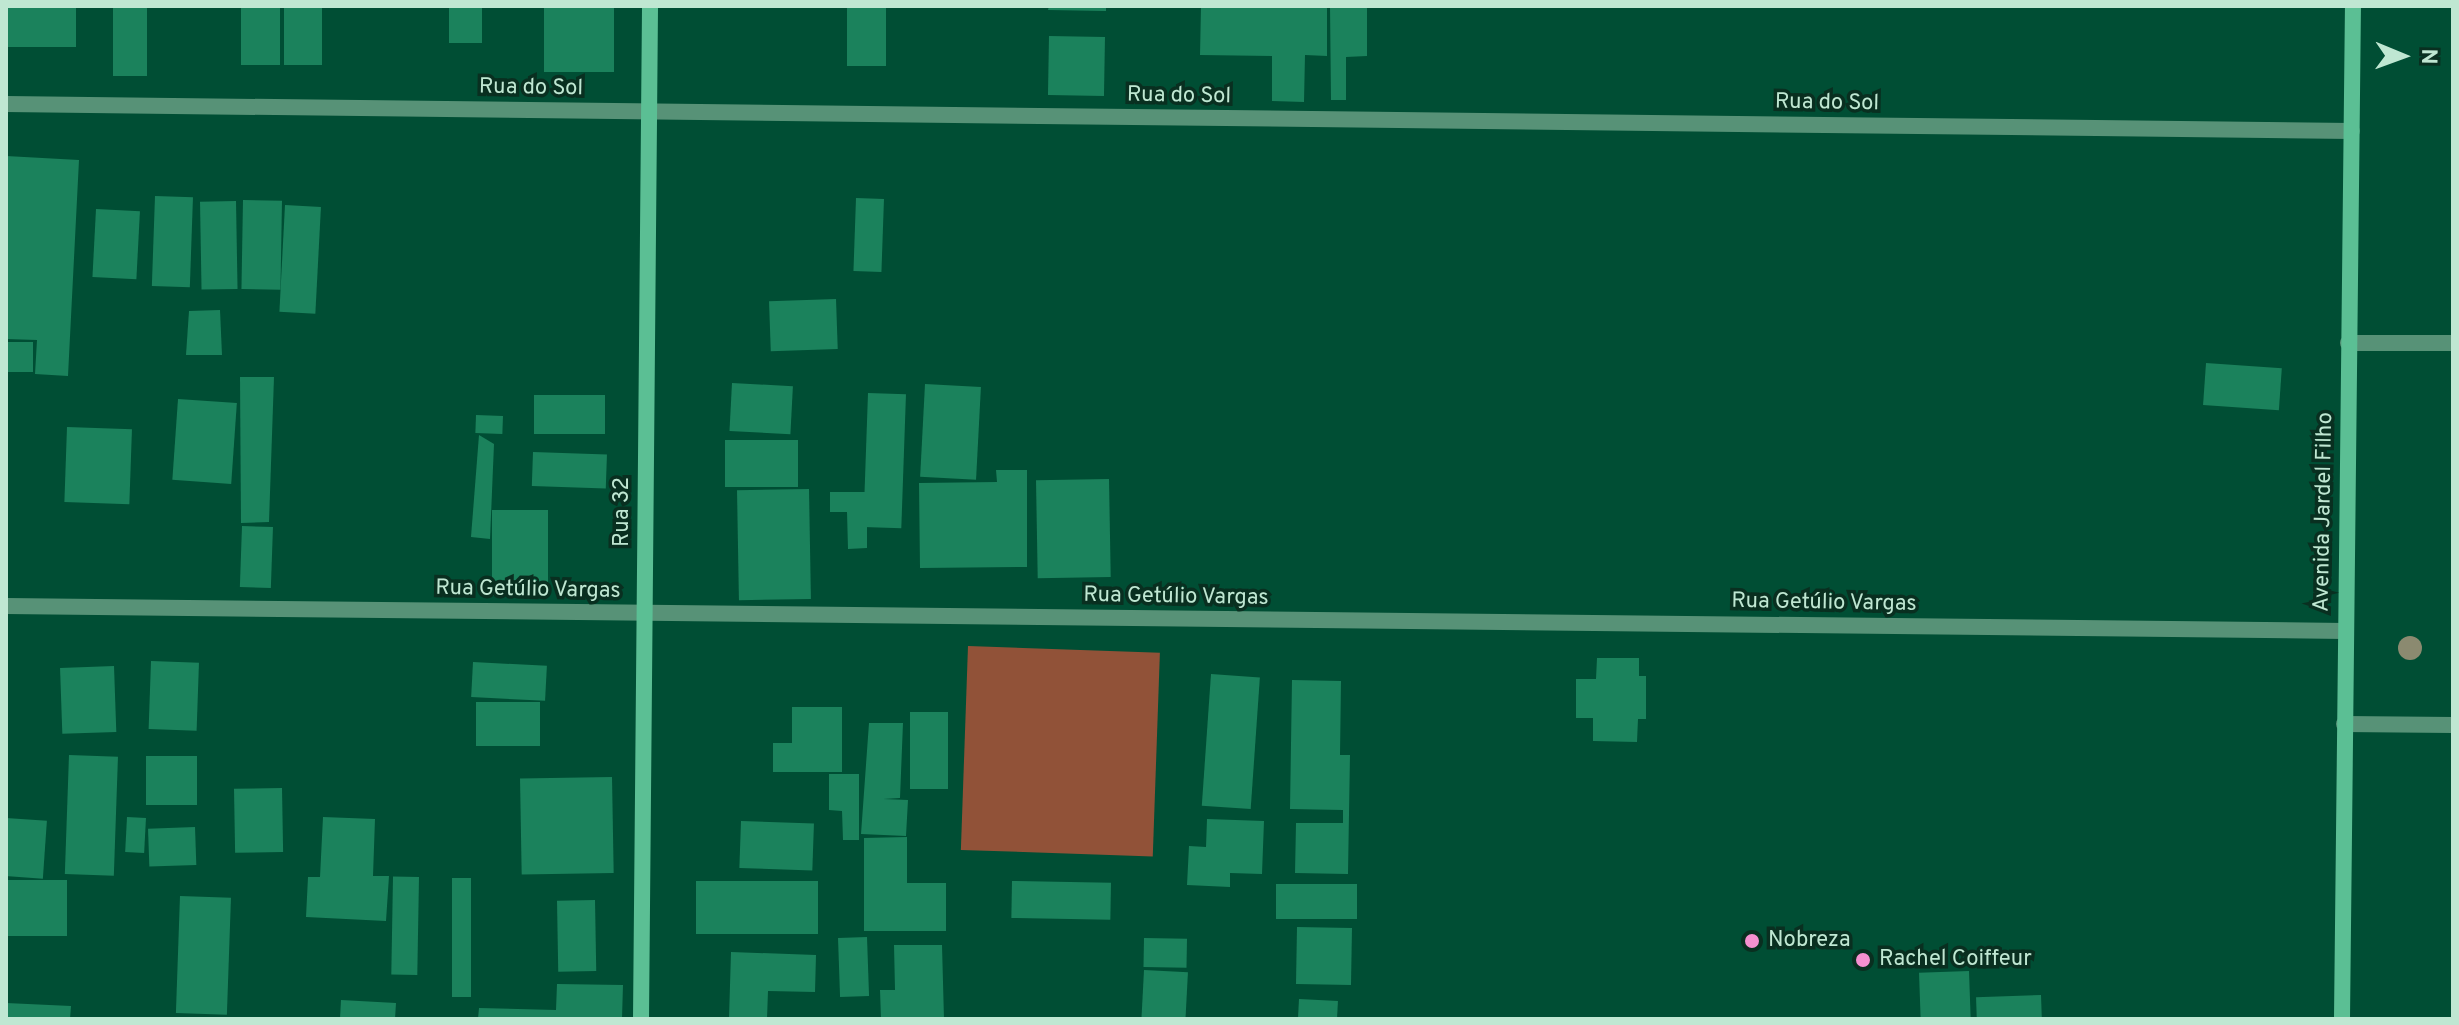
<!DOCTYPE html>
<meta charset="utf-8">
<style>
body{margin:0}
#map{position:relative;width:2459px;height:1025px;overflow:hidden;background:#004e34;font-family:Overpass,sans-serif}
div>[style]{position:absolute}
.green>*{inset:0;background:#915238;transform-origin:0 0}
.building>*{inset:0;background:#1b825c;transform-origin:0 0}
.minor>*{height:16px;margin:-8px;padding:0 8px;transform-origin:8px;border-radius:8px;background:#579277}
.secondary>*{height:16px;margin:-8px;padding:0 8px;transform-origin:8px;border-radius:8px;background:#5bbf94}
.trees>*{width:24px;height:24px;margin:-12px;border-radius:50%;background:#8b8a70}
.dots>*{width:22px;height:22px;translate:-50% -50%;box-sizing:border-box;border:4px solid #092f20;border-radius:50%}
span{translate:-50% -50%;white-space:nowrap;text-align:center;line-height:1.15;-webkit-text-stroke:7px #092f20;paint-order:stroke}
.street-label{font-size:22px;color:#bfe7d2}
.poi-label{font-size:22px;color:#bfe7d2}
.left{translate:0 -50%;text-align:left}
.frame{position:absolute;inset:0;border:8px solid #bfe7d2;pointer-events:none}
.north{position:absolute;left:2363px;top:16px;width:80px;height:80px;-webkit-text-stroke:6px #092f20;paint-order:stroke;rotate:91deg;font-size:22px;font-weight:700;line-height:32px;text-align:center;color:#bfe7d2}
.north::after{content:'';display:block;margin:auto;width:28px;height:36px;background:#bfe7d2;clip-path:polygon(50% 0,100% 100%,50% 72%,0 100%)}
</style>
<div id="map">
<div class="green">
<div style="left:968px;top:646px;width:192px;height:204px;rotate:2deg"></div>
</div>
<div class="building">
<div style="left:6px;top:6px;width:70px;height:41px"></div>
<div style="left:113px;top:6px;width:34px;height:70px"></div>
<div style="left:241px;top:6px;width:39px;height:59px"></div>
<div style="left:284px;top:6px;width:38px;height:59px"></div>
<div style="left:449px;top:6px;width:33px;height:37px"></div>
<div style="left:544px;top:6px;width:70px;height:66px"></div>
<div style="left:847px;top:6px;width:39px;height:60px"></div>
<div style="clip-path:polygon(1049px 6px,1106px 6px,1106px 11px,1048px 10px)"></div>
<div style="clip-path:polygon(1201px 6px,1327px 6px,1327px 56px,1305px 55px,1304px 102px,1272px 101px,1272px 56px,1200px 55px)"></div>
<div style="clip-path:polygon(1330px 6px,1367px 6px,1367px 56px,1346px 57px,1346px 100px,1331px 100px)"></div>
<div style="left:1049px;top:36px;width:56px;height:59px;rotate:1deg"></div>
<div style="clip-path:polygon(6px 156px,79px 160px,68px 376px,35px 374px,37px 340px,6px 339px)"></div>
<div style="left:155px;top:196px;width:38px;height:90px;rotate:2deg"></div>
<div style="left:856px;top:198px;width:28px;height:73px;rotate:2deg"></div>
<div style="left:243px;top:200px;width:39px;height:89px;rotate:1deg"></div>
<div style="left:236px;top:201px;width:88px;height:36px;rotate:89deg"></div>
<div style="left:285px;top:205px;width:36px;height:107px;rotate:3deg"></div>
<div style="left:96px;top:209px;width:44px;height:68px;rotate:3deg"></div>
<div style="left:836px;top:299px;width:50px;height:67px;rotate:88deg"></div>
<div style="clip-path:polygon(220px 310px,222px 355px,186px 355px,189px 311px)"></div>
<div style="left:6px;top:342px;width:27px;height:30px"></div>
<div style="left:2206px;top:363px;width:76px;height:42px;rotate:4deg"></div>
<div style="clip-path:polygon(240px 377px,274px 377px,269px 522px,241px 523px)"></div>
<div style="left:732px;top:383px;width:61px;height:48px;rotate:3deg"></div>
<div style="left:925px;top:384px;width:56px;height:93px;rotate:3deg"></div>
<div style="left:868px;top:393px;width:38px;height:134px;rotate:2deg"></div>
<div style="left:534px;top:395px;width:71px;height:39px"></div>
<div style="left:178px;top:399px;width:59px;height:81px;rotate:4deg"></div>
<div style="left:476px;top:415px;width:27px;height:18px;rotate:2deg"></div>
<div style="left:67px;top:427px;width:65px;height:75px;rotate:2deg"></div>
<div style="clip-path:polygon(479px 435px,494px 444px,490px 539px,471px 537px)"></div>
<div style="left:798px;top:440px;width:47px;height:73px;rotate:90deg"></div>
<div style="left:533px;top:452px;width:74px;height:34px;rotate:2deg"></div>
<div style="clip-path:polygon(996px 470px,1027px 470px,1027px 567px,920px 568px,919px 483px,997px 482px)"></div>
<div style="left:1109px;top:479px;width:98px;height:73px;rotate:89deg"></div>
<div style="left:809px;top:489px;width:110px;height:72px;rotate:89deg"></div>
<div style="clip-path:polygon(830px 492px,867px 492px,867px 548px,848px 549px,847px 512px,830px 512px)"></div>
<div style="left:492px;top:510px;width:56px;height:86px"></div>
<div style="left:242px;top:526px;width:31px;height:61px;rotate:2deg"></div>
<div style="clip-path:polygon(1597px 658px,1639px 658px,1639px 676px,1646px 676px,1646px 719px,1638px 719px,1637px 742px,1593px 741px,1593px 718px,1576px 718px,1576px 679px,1596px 679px)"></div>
<div style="left:151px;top:661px;width:48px;height:68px;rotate:2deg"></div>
<div style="left:473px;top:662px;width:74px;height:35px;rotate:3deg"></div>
<div style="left:114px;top:666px;width:66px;height:54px;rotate:88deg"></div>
<div style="left:1211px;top:674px;width:49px;height:132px;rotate:4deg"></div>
<div style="clip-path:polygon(1292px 680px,1341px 681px,1340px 755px,1350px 755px,1348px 874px,1295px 873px,1296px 823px,1343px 823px,1343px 810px,1290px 809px)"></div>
<div style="left:476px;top:702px;width:64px;height:44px"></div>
<div style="clip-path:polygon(792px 707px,842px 707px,842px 772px,773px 772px,773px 743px,792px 743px)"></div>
<div style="left:910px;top:712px;width:38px;height:77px"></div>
<div style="clip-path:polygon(869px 723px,903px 723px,900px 798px,883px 799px,908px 800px,906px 836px,861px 834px)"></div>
<div style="left:69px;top:755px;width:49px;height:119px;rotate:2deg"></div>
<div style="left:197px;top:756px;width:49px;height:51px;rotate:90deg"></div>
<div style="clip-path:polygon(829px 774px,859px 774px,859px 840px,843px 840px,842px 811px,829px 810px)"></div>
<div style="left:612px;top:777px;width:96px;height:92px;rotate:89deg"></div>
<div style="left:282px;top:788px;width:64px;height:48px;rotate:89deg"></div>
<div style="left:127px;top:817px;width:19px;height:35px;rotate:3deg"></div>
<div style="clip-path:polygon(323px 817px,375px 819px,373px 876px,389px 876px,386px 921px,306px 917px,308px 877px,320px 877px)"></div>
<div style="left:6px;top:818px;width:41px;height:58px;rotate:4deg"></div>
<div style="clip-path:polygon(1207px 819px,1264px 821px,1262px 874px,1230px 873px,1230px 887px,1187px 885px,1189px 846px,1206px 847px)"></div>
<div style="left:741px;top:821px;width:73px;height:47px;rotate:2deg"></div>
<div style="left:195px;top:827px;width:38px;height:47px;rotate:88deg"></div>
<div style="clip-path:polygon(907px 837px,907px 883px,946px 883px,946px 931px,864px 931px,864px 838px)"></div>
<div style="left:419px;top:877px;width:98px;height:26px;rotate:91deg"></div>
<div style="left:452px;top:878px;width:19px;height:119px"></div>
<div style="left:6px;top:880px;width:61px;height:56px"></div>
<div style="left:696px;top:881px;width:122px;height:53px"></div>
<div style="left:1012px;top:881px;width:99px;height:37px;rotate:1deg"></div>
<div style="left:1276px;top:884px;width:81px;height:35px"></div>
<div style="left:180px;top:896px;width:51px;height:117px;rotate:2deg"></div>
<div style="left:595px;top:900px;width:71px;height:38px;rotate:89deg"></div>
<div style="left:1297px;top:927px;width:55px;height:57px;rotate:1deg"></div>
<div style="left:867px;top:937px;width:59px;height:29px;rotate:88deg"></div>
<div style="left:1144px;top:938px;width:43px;height:29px;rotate:1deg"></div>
<div style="clip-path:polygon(894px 945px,942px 945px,944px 1019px,881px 1019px,880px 990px,895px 990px)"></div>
<div style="clip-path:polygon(731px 952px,816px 955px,815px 992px,768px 991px,767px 1019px,729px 1019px)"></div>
<div style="left:1144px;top:970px;width:44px;height:49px;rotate:3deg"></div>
<div style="left:1969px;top:971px;width:48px;height:50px;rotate:88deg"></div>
<div style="clip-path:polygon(557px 984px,623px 985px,622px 1019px,478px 1019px,479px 1008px,556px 1010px)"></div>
<div style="left:2041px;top:995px;width:24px;height:65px;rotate:88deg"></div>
<div style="left:1299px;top:999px;width:39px;height:20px;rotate:3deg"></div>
<div style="clip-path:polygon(341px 1000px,396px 1003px,395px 1019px,340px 1019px)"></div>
<div style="clip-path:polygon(6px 1003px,71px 1006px,70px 1019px,6px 1019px)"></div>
</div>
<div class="minor">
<div style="left:6px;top:104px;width:2346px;rotate:0.66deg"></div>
<div style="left:2348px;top:343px;width:105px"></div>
<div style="left:6px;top:606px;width:2339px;rotate:0.61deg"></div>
<div style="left:2344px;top:724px;width:109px;rotate:0.5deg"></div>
</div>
<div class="secondary">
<div style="left:641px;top:1019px;width:1013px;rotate:-89.49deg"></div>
<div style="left:2342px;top:1019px;width:1013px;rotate:-89.38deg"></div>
</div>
<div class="trees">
<div style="left:2410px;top:648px"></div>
</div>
<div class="dots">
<div style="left:1752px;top:941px;background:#f690d0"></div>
<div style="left:1863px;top:960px;background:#f690d0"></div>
</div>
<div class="street-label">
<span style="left:531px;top:88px;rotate:1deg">Rua do Sol</span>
<span style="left:1179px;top:96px;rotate:1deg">Rua do Sol</span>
<span style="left:1827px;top:103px;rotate:1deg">Rua do Sol</span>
<span style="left:623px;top:512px;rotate:-90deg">Rua 32</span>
<span style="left:2324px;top:512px;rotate:-89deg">Avenida Jardel Filho</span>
<span style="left:528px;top:590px;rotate:1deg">Rua Getúlio Vargas</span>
<span style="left:1176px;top:597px;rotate:1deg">Rua Getúlio Vargas</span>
<span style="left:1824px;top:603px;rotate:1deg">Rua Getúlio Vargas</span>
</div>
<div class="poi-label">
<span class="left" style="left:1768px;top:941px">Nobreza</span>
<span class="left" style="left:1879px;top:960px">Rachel Coiffeur</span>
</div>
<div class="frame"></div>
<div class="north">N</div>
</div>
